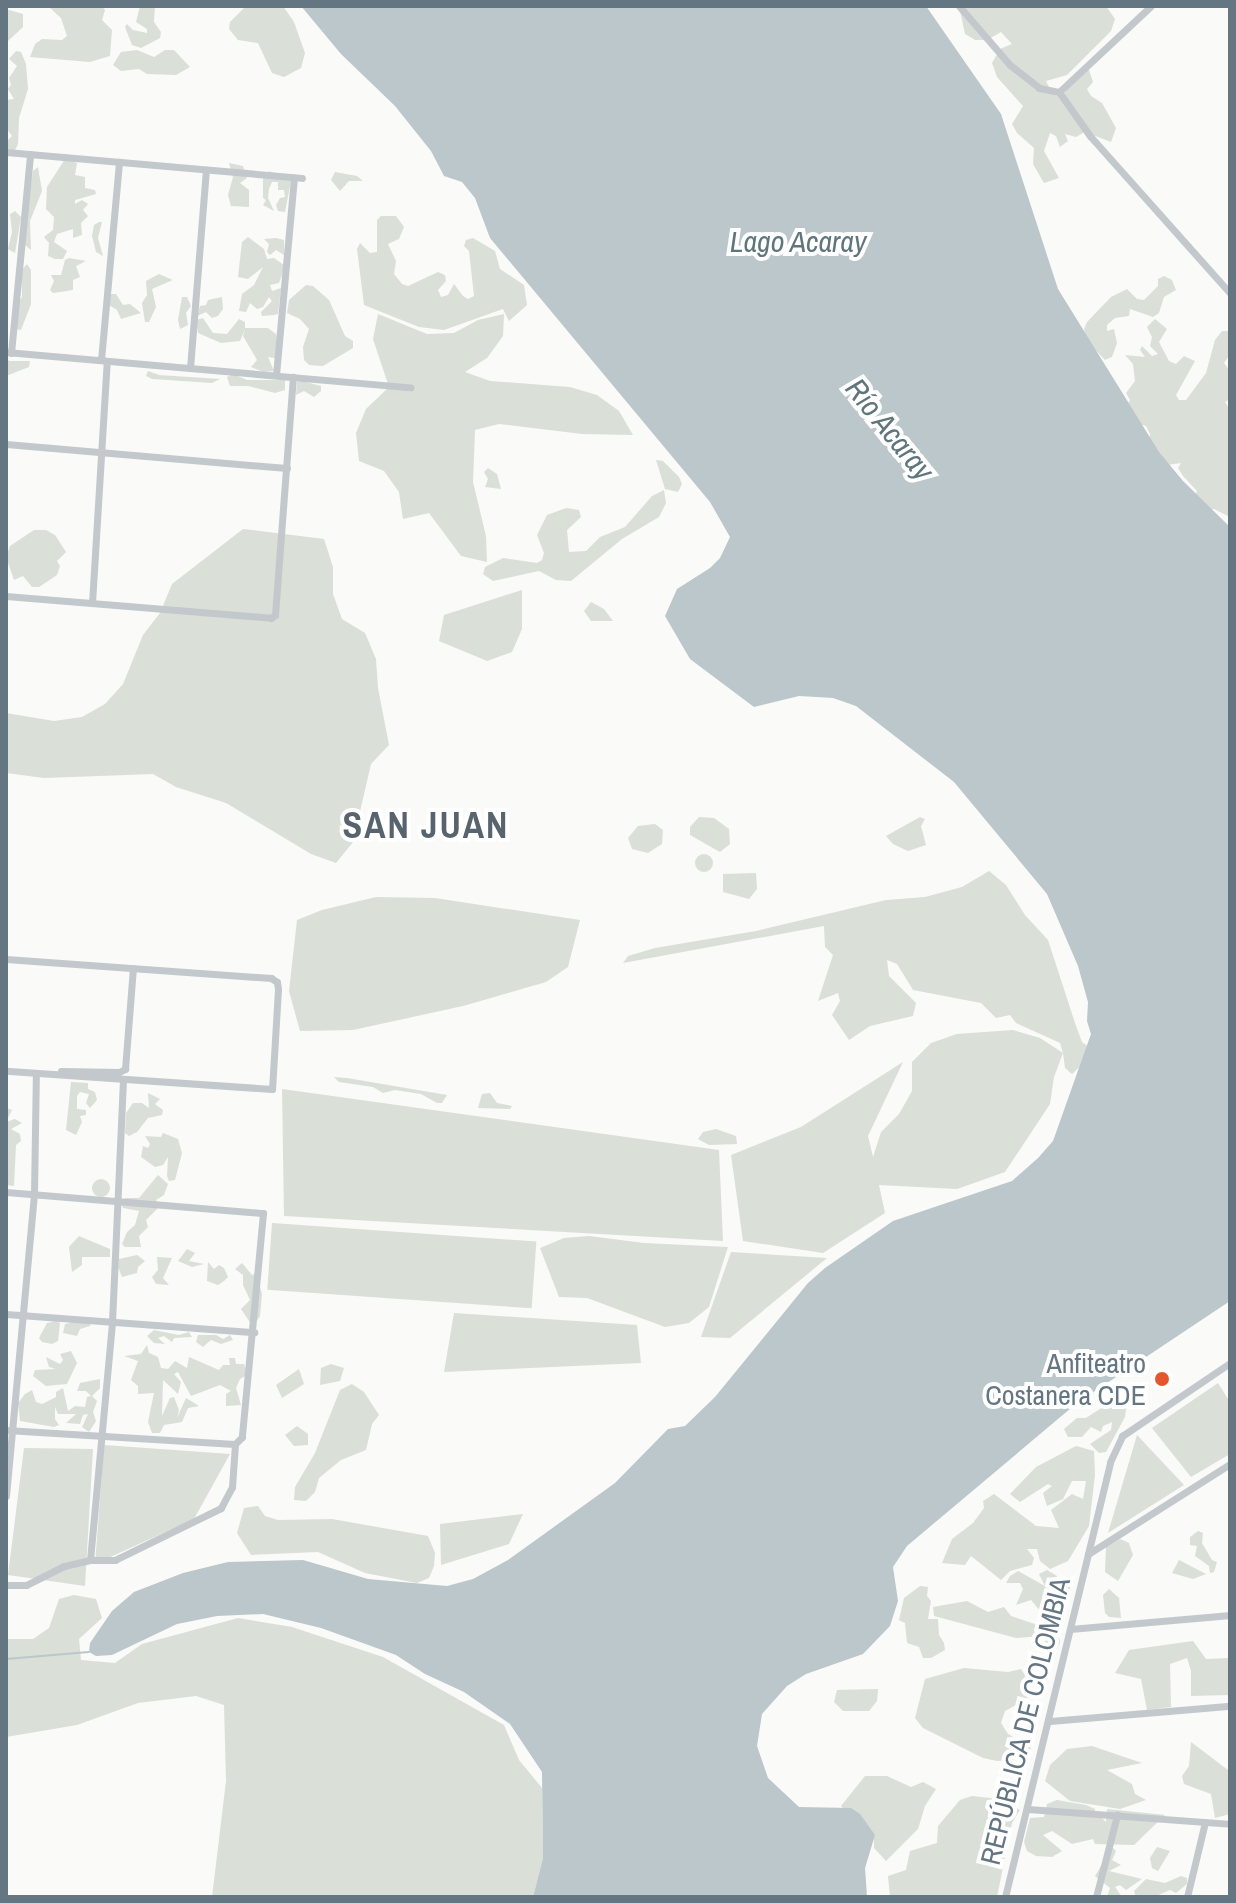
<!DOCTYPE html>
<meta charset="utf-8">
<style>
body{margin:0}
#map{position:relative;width:1236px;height:1903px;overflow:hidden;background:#fafaf8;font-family:"Archivo Narrow",sans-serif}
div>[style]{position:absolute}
.green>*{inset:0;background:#dadfd7;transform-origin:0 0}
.round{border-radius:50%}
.water>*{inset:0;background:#bbc7cb}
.stream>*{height:2px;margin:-1px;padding:0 1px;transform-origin:1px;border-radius:1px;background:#bbc7cb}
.minor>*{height:7px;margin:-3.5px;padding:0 3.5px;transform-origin:3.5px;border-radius:3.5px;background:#c3c8cc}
.dots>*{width:22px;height:22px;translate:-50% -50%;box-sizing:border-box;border:4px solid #fff;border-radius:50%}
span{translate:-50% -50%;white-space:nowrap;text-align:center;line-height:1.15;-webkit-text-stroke:8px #fff;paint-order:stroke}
.poi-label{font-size:28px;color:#657683}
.right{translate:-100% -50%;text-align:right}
.street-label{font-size:28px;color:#657683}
.water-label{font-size:30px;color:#60757c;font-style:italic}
.district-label{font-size:36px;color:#57646e;font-weight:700;letter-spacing:2px}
.frame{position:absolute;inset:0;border:8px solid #657683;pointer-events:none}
</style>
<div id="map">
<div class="green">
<div style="clip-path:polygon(48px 6px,102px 6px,105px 10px,102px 20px,112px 30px,110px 56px,90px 62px,30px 57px,35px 44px,42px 39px,62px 40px,67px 36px,61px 18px)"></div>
<div style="clip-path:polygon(140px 6px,155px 6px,154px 22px,161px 32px,160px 38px,141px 48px,132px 45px,125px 27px,127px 24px,133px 30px,147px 33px,147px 29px,136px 22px)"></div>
<div style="clip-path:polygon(283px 6px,294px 22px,305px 53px,301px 68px,284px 77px,272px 73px,258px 43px,238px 40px,229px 29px,230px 22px,244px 8px)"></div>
<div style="clip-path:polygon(959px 6px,1106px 6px,1115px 19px,1111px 31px,1067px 75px,1046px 81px,1052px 93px,1061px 98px,1081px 70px,1089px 70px,1093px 82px,1087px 89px,1091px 96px,1102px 103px,1116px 128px,1111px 142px,1085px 132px,1076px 137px,1065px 134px,1068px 141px,1060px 147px,1056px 136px,1050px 133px,1044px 151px,1059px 178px,1044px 183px,1033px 164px,1034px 148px,1017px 133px,1012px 124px,1023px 106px,997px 77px,992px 63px,1000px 49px,1012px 44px,1001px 32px,987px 40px,975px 40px,965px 34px)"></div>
<div style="clip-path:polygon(6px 9px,23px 14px,23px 27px,8px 41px)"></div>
<div style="clip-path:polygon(137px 50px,154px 57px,165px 50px,174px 50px,190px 67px,176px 75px,147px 74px,139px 69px,121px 71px,113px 65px,121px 52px)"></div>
<div style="clip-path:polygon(16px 51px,21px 52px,26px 64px,28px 89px,19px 118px,18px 144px,12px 156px,6px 156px,6px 142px,12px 136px,7px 129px,6px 100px,14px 99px,8px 89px,11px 85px,9px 78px,17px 66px,9px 59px)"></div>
<div style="clip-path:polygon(65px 159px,77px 163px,75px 175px,85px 177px,85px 188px,95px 190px,96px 194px,75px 200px,75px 204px,82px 200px,88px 204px,83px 210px,88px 216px,81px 223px,82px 235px,73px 238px,73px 229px,57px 234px,54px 242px,67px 251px,63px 259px,55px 259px,48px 256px,49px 243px,44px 237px,53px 230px,54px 217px,46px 209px,47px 187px)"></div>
<div style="clip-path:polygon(229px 163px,243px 166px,247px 178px,240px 183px,249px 190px,249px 207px,231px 206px,228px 195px,233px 177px)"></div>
<div style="clip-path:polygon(38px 167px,42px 191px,30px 221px,31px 250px,23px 243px,33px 171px)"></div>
<div style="clip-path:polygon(269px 171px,291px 181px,285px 212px,278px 211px,276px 205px,280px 198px,285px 197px,284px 190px,278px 190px,278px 182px,272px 182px,269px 189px,268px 198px,274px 211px,263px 205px,266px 200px,263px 198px,263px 179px)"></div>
<div style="clip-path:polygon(335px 172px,357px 176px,363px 181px,349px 181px,340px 191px,331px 180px)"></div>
<div style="clip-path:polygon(15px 211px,21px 217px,15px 253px,8px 249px,12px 232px,10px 214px)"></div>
<div style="clip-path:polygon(381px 216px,396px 216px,404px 227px,399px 239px,388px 244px,396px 261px,394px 274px,402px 284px,408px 286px,438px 272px,445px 275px,446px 281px,438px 290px,441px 297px,448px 295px,454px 284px,463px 296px,468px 299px,474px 296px,469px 251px,464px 246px,466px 240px,473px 238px,495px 251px,500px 269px,524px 285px,527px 305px,509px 321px,503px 309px,444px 330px,419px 327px,364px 305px,357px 249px,360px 243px,370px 253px,377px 252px,377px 220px)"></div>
<div style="clip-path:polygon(99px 222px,102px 222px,98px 238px,103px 256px,96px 252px,92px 236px,94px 225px)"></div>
<div style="clip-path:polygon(248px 237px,264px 249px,267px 259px,274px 258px,285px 266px,279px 283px,270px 285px,272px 291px,281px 288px,278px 314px,274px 315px,262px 316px,261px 312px,272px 301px,269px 297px,263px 307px,257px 309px,250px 303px,246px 312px,239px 311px,242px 294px,254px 285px,263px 267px,248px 279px,238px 277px,242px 242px)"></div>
<div style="clip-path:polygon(276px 238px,284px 240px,284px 255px,276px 250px,270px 255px,267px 252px,269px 244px,264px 239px)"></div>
<div style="clip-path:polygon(69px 258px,86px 261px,76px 266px,80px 277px,73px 280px,73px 290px,53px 293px,50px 290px,54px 281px,51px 275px,61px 275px,65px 260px)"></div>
<div style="clip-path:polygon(27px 264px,31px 270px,31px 304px,21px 330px,15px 329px,15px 308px,22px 297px,22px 270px)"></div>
<div style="clip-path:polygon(159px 274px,173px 280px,152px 289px,156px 307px,149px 322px,145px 322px,142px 303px,147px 295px,146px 281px)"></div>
<div style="clip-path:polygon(1164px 276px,1172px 280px,1176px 290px,1164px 297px,1159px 313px,1153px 317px,1130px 309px,1129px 316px,1115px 318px,1107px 325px,1107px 331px,1114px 329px,1117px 343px,1112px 357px,1105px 360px,1086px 340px,1084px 329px,1087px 322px,1111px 297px,1127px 289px,1137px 299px,1144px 300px,1158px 286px,1158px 279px)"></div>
<div style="clip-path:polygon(306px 285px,313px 286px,329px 300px,345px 336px,353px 341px,353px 348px,323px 366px,309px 365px,304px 360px,303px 347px,309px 329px,300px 319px,287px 313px,289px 300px)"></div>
<div style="clip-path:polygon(110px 294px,116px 294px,123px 305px,130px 304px,141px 313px,121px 319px,117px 310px,107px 304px)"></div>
<div style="clip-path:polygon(182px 297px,187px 297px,191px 306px,186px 313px,188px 325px,180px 329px,178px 320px)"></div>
<div style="clip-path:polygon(222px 297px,223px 309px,218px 316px,212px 318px,206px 312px,197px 316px,200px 306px,206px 305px,208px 300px)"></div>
<div style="clip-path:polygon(378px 314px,427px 334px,454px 333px,478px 320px,504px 314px,503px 336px,487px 358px,465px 372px,490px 381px,570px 387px,597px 395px,619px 411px,633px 435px,582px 434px,499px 424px,475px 430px,473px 482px,486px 536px,487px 562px,461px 556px,429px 513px,403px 519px,399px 492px,384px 471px,359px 461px,356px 433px,366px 409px,389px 387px,373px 339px)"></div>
<div style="clip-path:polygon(203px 318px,213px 333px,227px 334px,239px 319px,245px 322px,245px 328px,268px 328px,276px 334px,281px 359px,268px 357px,274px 371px,263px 372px,251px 367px,257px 360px,243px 336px,245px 329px,240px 341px,221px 343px,198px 333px,196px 320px)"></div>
<div style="clip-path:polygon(1155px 319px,1167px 329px,1159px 342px,1169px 361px,1176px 364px,1184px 356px,1195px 361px,1176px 395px,1179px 400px,1186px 400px,1206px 373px,1215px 340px,1222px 331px,1230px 331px,1230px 354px,1224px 363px,1230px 371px,1230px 399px,1225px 402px,1230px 410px,1230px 517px,1214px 509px,1207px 510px,1194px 496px,1197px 491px,1183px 476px,1178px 468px,1181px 463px,1167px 465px,1149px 450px,1150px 434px,1146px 426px,1137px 423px,1125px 409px,1130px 400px,1126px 393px,1135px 381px,1133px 364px,1125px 355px,1145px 357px,1140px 350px,1142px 346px,1152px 356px,1158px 354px,1150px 346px,1152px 337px,1147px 327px)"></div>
<div style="clip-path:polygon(6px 357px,9px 361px,30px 361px,29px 367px,6px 376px)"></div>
<div style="clip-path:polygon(148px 371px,159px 375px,220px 379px,212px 383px,152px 379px,146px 376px)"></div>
<div style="clip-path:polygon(233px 374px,247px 380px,285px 380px,285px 390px,275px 393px,248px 386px,230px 386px,227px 377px)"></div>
<div style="clip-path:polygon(302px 381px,321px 386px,321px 391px,314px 397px,304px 391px,296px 395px,297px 382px)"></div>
<div style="clip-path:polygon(656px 460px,663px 461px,679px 477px,682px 484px,678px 492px,665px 489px)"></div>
<div style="clip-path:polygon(488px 468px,497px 474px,501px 489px,485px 487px,488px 479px,484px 472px)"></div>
<div style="clip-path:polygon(664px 490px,666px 503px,659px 517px,622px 539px,571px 581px,556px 580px,539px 571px,493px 581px,483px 574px,485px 567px,503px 558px,537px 563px,542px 560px,544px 553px,537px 535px,547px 515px,566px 508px,579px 510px,581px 517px,567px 530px,569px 552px,586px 551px,600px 537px,625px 527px,652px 496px)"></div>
<div style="clip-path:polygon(243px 529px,324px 539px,333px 567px,333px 594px,342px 619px,365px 633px,376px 659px,378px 688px,389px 745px,371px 764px,353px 842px,336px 863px,311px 854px,226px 803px,176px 787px,153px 774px,44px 778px,6px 773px,6px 713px,54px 721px,82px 717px,105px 704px,123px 684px,143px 635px,160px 613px,172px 584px)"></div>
<div style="clip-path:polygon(34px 530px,46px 530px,55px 535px,66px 552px,57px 561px,60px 566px,57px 575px,39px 587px,32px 587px,23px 576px,14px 580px,6px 557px,10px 546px)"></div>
<div style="clip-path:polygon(522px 590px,522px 629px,512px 652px,487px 661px,439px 641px,444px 615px)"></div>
<div style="clip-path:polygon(591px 602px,604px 609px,613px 621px,591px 621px,584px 611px)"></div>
<div style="clip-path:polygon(699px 817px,714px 818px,729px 829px,730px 844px,720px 852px,690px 835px,690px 827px)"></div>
<div style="clip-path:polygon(920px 817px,925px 819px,921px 826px,926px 845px,908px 851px,893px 844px,886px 836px)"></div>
<div style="clip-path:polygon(655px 824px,663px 830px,662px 844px,648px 853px,632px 849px,628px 838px,638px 826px)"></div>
<div class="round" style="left:695px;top:854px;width:18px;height:18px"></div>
<div style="clip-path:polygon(989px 871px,1006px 885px,1025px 915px,1048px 940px,1075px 1023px,1082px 1042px,1090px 1048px,1087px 1060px,1072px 1074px,1065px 1068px,1063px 1053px,1054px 1077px,1050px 1104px,1005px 1172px,957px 1189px,879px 1185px,885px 1213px,823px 1253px,743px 1241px,731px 1155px,801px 1127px,903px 1062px,868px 1136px,873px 1157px,881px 1132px,899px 1114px,912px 1091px,912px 1062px,931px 1043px,957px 1034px,1013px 1030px,1040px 1038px,1063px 1053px,1060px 1043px,1016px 1023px,1010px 1015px,996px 1018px,981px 1003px,913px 990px,897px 964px,887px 960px,889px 976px,916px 1003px,913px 1016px,870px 1026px,849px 1040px,832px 1015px,840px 1001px,838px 993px,818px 1001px,833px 955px,825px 947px,824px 926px,623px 963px,628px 956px,655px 948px,756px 931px,886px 900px,925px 897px,962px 887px)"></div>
<div style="clip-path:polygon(756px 873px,757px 889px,749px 899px,723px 892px,723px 874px)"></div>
<div style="clip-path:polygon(376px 897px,435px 898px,580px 920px,568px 967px,546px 982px,463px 1006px,353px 1030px,300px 1031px,289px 991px,297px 920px,322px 910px)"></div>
<div style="clip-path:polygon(334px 1077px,347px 1078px,447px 1095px,442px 1103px,437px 1103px,421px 1094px,395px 1090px,383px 1093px,373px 1087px,339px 1082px)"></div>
<div style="clip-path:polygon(71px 1082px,88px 1083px,88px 1089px,95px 1092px,97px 1100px,90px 1108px,86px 1103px,89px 1094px,80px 1092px,77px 1096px,77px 1109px,86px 1110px,86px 1115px,80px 1116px,82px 1122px,76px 1135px,66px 1130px)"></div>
<div style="clip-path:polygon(282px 1089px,719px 1150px,723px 1241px,284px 1216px)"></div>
<div style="clip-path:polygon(148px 1093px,160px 1099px,155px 1104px,163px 1110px,162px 1115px,148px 1118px,137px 1132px,129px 1136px,125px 1133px,126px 1113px,133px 1103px,142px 1103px,149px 1108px)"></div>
<div style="clip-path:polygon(490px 1093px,497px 1103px,512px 1106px,510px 1109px,478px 1108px,482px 1094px)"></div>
<div style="clip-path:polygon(6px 1108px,12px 1110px,6px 1122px,15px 1119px,22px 1123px,11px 1129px,20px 1134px,21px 1141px,16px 1145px,14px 1186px,6px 1185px)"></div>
<div style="clip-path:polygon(716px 1129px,736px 1136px,737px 1144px,709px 1145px,698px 1139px,703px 1132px)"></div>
<div style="clip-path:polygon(163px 1133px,178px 1139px,182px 1153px,175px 1180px,169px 1181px,167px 1176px,168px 1157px,163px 1165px,155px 1167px,141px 1157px,143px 1146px,148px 1148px,150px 1144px,145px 1136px,161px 1137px)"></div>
<div style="clip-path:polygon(158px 1175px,168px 1184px,164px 1195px,156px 1200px,160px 1206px,146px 1220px,148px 1227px,139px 1236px,141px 1247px,125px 1247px,122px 1244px,127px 1232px,135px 1225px,139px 1211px,123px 1208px,121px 1203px,126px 1198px,139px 1198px)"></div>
<div class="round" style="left:92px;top:1179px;width:18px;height:18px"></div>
<div style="left:272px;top:1223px;width:265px;height:67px;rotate:4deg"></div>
<div style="clip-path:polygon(79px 1236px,110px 1249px,110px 1257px,82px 1257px,82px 1265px,72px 1272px,69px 1247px)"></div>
<div style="clip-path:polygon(589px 1236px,644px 1243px,728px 1247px,709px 1307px,689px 1323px,665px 1327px,587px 1298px,559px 1297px,540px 1248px,564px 1238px)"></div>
<div style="clip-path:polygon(187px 1249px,195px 1253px,189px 1261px,204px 1264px,192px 1267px,178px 1261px)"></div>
<div style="clip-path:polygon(731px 1252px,827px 1258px,730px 1338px,701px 1337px)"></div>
<div style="clip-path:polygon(137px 1255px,145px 1261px,138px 1267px,137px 1273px,122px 1277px,118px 1267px,119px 1259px)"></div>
<div style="clip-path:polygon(157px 1257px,172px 1258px,163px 1278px,169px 1285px,156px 1284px,152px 1277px,158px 1270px)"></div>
<div style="clip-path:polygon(208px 1262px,214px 1269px,219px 1265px,224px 1268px,228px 1277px,224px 1281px,218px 1285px,207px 1281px)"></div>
<div style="clip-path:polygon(242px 1263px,252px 1275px,256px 1273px,262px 1294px,260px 1316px,253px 1327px,241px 1309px,250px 1300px,243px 1285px,243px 1275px,235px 1269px)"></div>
<div style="clip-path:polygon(454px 1313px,637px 1325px,641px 1363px,444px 1372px)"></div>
<div style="clip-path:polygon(56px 1321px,60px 1323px,58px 1341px,52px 1344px,42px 1342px,39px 1338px,47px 1323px)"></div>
<div style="clip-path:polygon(81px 1321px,91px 1323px,90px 1326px,80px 1329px,77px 1336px,63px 1333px,65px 1324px)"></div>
<div style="clip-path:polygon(154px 1330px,179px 1335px,189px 1332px,192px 1337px,174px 1338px,172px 1342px,164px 1336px,158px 1338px,165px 1344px,154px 1343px,147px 1336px)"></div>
<div style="clip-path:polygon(198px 1335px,216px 1335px,223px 1339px,230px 1335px,233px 1340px,221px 1344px,211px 1340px,203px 1347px,196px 1342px)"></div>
<div style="clip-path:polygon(147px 1345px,149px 1353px,158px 1357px,161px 1368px,168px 1369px,175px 1361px,187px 1368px,189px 1357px,219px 1370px,223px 1365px,230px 1365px,229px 1358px,235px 1358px,236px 1364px,244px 1364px,247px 1375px,240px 1379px,236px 1388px,241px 1405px,226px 1406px,226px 1394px,231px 1391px,220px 1385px,191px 1396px,178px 1372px,174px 1374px,181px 1382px,178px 1394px,163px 1380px,162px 1416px,170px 1398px,174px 1397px,179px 1410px,177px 1418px,186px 1398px,199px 1406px,188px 1408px,182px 1422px,164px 1425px,160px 1433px,152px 1433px,148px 1422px,154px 1393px,138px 1394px,138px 1386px,131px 1380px,138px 1361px,124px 1356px,141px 1354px)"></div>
<div style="clip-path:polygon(71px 1351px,77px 1363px,67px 1384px,46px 1386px,33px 1376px,35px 1370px,56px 1369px,49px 1367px,46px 1357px,60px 1364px,63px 1360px,60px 1354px)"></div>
<div style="clip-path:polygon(331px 1364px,344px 1368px,340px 1381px,320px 1385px,321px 1368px)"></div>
<div style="clip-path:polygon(299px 1369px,304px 1384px,282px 1398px,276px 1385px)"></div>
<div style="clip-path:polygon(100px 1379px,100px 1388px,92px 1396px,97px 1401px,93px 1412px,96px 1421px,89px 1432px,82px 1427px,88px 1414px,83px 1415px,80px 1424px,66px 1423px,76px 1414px,58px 1414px,55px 1407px,55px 1419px,59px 1425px,54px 1427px,20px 1421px,18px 1403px,25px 1394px,32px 1390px,36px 1402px,42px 1404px,56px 1397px,56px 1392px,63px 1388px,68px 1411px,75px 1406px,85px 1407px,87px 1397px,91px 1396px,86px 1391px,77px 1391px,80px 1383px)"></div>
<div style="clip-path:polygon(1218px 1383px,1230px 1402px,1230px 1454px,1191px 1477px,1152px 1428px)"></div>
<div style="clip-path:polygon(352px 1384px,364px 1392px,379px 1415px,372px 1424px,366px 1450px,341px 1460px,319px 1478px,315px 1492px,306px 1501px,294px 1500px,295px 1487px,315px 1453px,340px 1390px)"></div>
<div style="clip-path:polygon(1127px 1401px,1125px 1417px,1106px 1452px,1099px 1453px,1090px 1444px,1111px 1430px,1112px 1422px,1103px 1426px,1101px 1432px,1091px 1427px,1082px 1437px,1068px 1437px,1064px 1429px,1077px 1418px,1086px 1418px,1106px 1405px)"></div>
<div style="clip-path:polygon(297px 1426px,308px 1434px,308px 1445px,294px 1446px,285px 1435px)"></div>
<div style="clip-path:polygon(1137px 1435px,1184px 1485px,1108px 1533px)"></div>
<div style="clip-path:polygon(104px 1445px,230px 1454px,194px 1519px,95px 1564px)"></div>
<div style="clip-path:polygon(1076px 1446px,1094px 1451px,1095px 1475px,1089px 1526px,1068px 1561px,1050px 1569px,1040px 1561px,1037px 1549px,1027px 1549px,1034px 1558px,1032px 1565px,1010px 1571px,1001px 1580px,971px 1556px,965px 1565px,942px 1563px,952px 1539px,973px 1523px,984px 1508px,983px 1501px,994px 1494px,1036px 1526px,1059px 1528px,1051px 1510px,1072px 1494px,1083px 1499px,1086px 1481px,1072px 1481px,1063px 1499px,1047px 1506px,1043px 1493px,1052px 1486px,1048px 1484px,1020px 1502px,1010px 1494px,1036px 1467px)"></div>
<div style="clip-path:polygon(24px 1448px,93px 1449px,85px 1586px,8px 1575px)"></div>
<div style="clip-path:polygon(258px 1506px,265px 1516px,278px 1520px,332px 1519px,428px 1536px,435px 1553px,434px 1566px,429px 1578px,417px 1583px,365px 1573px,318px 1552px,251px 1555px,237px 1533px,244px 1508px)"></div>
<div style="clip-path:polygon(523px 1514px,509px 1544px,441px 1565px,440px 1524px)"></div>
<div style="clip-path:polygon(1198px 1531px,1203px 1533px,1202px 1543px,1212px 1560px,1217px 1562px,1214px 1572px,1210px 1573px,1209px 1566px,1195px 1556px,1197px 1546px,1190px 1545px,1190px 1537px)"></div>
<div style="clip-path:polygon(1120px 1539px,1129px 1543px,1133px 1555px,1118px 1581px,1105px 1572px,1106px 1547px)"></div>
<div style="clip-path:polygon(1179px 1560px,1206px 1574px,1193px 1579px,1172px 1573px)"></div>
<div style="clip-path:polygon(1047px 1570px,1057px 1576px,1054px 1583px,1058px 1587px,1063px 1580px,1072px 1580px,1066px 1603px,1054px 1596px,1052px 1609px,1041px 1612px,1031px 1600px,1016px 1605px,1023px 1589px,1020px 1583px,1006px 1583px,1010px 1576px,1018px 1571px,1045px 1586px,1039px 1574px)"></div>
<div style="clip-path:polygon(920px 1586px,928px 1587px,927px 1596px,931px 1601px,928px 1619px,938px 1619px,939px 1635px,944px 1643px,945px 1650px,931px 1658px,923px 1658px,919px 1647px,907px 1643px,905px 1623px,899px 1620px,904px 1598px)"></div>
<div style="clip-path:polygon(1109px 1589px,1119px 1598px,1121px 1618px,1109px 1617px,1105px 1613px,1103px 1595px)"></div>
<div style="clip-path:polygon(74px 1595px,96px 1599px,102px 1618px,79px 1639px,81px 1660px,115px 1663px,142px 1644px,238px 1618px,292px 1627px,383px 1657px,504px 1725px,519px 1760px,542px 1788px,543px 1858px,533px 1897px,212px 1897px,226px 1781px,224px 1705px,196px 1696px,138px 1703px,77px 1725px,6px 1737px,6px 1639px,33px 1639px,49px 1628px,59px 1599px)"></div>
<div style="clip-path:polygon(967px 1601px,988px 1612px,1004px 1607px,1011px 1616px,1044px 1627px,1058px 1628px,1060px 1643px,1056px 1651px,1049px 1657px,1044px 1636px,1016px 1638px,934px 1616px,933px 1607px)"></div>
<div style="clip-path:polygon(1193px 1641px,1206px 1659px,1230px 1658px,1230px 1695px,1191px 1696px,1191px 1671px,1187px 1658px,1170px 1664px,1171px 1707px,1147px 1710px,1141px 1679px,1115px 1673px,1129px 1650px)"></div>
<div style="clip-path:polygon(964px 1668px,1008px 1672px,1021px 1669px,1031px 1685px,1027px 1699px,1005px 1711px,1001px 1723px,1008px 1734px,1031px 1748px,1024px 1759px,997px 1761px,983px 1758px,923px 1728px,915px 1718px,925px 1679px)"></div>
<div style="clip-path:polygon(878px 1689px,877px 1701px,869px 1711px,843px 1711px,834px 1702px,837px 1690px)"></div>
<div style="clip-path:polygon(1191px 1742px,1228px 1770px,1230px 1814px,1215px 1818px,1211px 1794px,1184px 1784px,1182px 1776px,1189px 1766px)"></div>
<div style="clip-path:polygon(1092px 1746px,1142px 1763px,1107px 1770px,1132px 1784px,1135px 1794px,1146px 1800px,1120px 1809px,1070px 1801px,1045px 1781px,1050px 1765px,1067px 1749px)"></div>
<div style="clip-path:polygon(865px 1776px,887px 1776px,911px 1787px,923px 1782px,936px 1789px,925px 1806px,918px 1829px,886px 1861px,874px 1848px,874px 1835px,861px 1829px,841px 1806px)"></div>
<div style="clip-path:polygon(972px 1796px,999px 1799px,1020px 1810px,1012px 1823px,997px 1897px,890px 1897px,888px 1876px,906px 1870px,910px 1851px,937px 1843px,938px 1826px,960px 1800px)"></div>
<div style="clip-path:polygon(1057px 1800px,1086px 1805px,1095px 1809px,1094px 1818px,1101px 1817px,1106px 1822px,1107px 1809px,1165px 1815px,1134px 1845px,1095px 1844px,1093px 1839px,1072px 1844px,1052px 1831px,1043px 1835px,1062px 1851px,1052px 1857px,1036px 1856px,1027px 1851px,1024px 1842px,1030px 1818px,1044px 1817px,1047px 1804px)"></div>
<div style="clip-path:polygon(1112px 1847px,1116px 1851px,1112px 1860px,1121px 1865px,1109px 1871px,1142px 1879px,1126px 1890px,1120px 1885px,1115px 1887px,1122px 1897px,1107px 1897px,1110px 1888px,1095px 1876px)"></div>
<div style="clip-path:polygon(1157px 1847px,1170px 1851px,1158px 1871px,1152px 1868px,1150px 1858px)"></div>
<div style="clip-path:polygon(1181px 1876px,1187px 1878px,1187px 1884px,1176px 1893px,1170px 1890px,1154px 1897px,1136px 1897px,1134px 1891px,1146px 1879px,1165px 1883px)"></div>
</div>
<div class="water">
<div style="clip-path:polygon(301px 6px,926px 6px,1001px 114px,1058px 289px,1159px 452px,1183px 481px,1230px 527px,1230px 1301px,1077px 1403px,907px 1546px,893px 1567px,898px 1601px,890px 1626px,863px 1654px,806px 1674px,787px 1686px,762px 1714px,757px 1746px,768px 1778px,799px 1807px,851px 1808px,860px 1814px,875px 1835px,865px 1868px,867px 1897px,533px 1897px,543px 1858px,542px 1772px,510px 1724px,464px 1692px,425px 1674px,396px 1655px,321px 1628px,263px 1614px,217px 1616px,177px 1624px,112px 1655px,96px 1656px,89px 1652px,90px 1643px,112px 1611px,134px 1592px,183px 1573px,228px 1562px,303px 1560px,368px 1579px,447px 1586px,473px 1579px,508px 1560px,615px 1483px,668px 1429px,685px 1426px,715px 1397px,808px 1283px,825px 1268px,893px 1221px,1012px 1181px,1038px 1158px,1053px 1141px,1091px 1034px,1087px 1021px,1088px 1002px,1078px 966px,1047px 894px,954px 782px,856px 706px,833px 698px,799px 696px,754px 707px,690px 659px,665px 616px,677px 589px,710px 568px,720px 558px,730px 537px,710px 502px,490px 238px,475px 198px,462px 182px,444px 176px,431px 151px,395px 106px,341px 54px)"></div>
</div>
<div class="stream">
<div style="left:6px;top:1659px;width:83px;rotate:-4.8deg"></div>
</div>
<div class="minor">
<div style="left:959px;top:6px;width:78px;rotate:49.2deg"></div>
<div style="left:1010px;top:65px;width:37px;rotate:38deg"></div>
<div style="left:1039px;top:88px;width:20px;rotate:11deg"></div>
<div style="left:1059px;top:92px;width:54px;rotate:54.8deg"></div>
<div style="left:1090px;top:136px;width:210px;rotate:48.3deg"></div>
<div style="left:1059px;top:92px;width:126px;rotate:-43.1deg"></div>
<div style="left:6px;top:152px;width:297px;rotate:5deg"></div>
<div style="left:6px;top:352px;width:406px;rotate:5deg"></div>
<div style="left:11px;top:353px;width:200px;rotate:-84.5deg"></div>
<div style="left:101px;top:360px;width:199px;rotate:-84.8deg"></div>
<div style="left:190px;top:368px;width:199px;rotate:-85.4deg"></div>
<div style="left:276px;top:375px;width:198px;rotate:-84.8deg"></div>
<div style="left:6px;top:444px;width:282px;rotate:4.9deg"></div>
<div style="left:6px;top:596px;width:266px;rotate:4.7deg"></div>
<div style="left:271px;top:618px;width:5px;rotate:-37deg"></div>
<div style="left:275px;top:615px;width:239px;rotate:-85.7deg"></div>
<div style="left:92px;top:603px;width:242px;rotate:-86.5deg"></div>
<div style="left:6px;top:959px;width:266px;rotate:4.1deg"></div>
<div style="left:271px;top:978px;width:7px;rotate:34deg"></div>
<div style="left:277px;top:982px;width:7px;rotate:82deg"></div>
<div style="left:278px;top:989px;width:100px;rotate:93.4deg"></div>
<div style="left:272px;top:1089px;width:267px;rotate:-176.1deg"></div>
<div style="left:61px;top:1071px;width:58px;rotate:1deg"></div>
<div style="left:119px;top:1072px;width:7px;rotate:-27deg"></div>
<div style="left:125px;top:1069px;width:101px;rotate:-85.5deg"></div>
<div style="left:6px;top:1192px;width:258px;rotate:4.7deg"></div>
<div style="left:263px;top:1213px;width:225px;rotate:95.4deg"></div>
<div style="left:242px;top:1437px;width:10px;rotate:135deg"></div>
<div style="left:235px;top:1444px;width:43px;rotate:94deg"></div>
<div style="left:232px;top:1487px;width:24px;rotate:118deg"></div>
<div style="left:221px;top:1508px;width:118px;rotate:153.9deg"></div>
<div style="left:115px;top:1560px;width:25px;rotate:180deg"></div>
<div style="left:90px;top:1560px;width:27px;rotate:167deg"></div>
<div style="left:64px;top:1566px;width:42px;rotate:153.4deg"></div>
<div style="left:26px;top:1585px;width:20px;rotate:180deg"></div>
<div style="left:6px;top:1314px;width:249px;rotate:4.2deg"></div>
<div style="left:6px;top:1430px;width:229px;rotate:3.5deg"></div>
<div style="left:6px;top:1496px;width:303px;rotate:-84.7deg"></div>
<div style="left:34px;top:1194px;width:121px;rotate:-89.1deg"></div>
<div style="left:1088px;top:1554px;width:168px;rotate:-32.4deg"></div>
<div style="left:90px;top:1560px;width:239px;rotate:-84.7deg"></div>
<div style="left:112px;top:1322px;width:241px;rotate:-87.4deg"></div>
<div style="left:1070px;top:1629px;width:161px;rotate:-5deg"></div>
<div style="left:1050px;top:1721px;width:181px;rotate:-4.8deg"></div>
<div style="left:1028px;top:1809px;width:203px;rotate:4.2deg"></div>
<div style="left:1005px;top:1897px;width:447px;rotate:-76.4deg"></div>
<div style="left:1110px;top:1462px;width:29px;rotate:-65deg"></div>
<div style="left:1122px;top:1436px;width:130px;rotate:-34.1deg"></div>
<div style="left:1096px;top:1897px;width:85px;rotate:-75.6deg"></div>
<div style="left:1187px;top:1897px;width:77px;rotate:-76.5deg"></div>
</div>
<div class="dots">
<div style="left:1162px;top:1379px;background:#e4572e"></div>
</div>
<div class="poi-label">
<span class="right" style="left:1146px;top:1379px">Anfiteatro<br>Costanera CDE</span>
</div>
<div class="street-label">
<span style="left:1025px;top:1721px;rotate:-76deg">REPÚBLICA DE COLOMBIA</span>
</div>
<div class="water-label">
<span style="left:798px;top:241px">Lago Acaray</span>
<span style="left:890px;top:429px;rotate:51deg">Río Acaray</span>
</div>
<div class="district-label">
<span style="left:426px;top:826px">SAN JUAN</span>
</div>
<div class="frame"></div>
</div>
